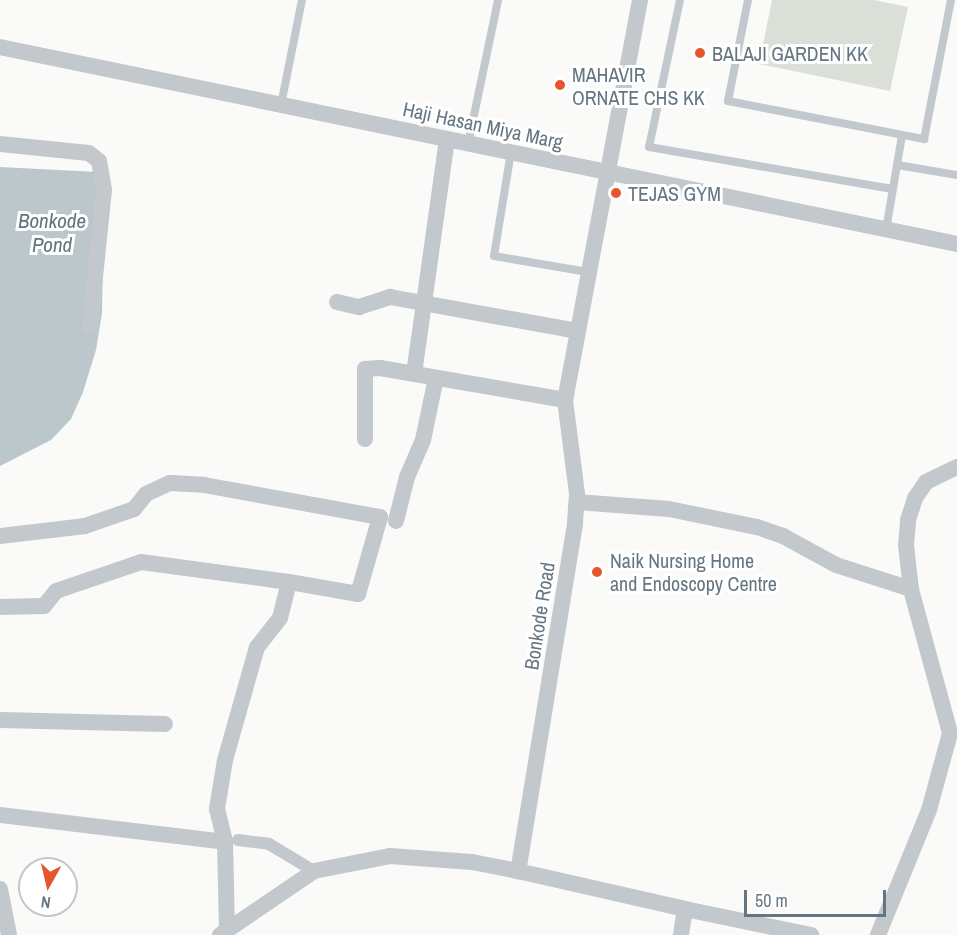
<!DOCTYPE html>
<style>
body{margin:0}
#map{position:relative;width:957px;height:935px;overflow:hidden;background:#fafaf8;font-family:"Archivo Narrow",sans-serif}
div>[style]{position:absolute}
.green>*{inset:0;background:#dadfd7}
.water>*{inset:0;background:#bbc7cb}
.service>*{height:8px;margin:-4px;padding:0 4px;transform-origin:4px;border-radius:4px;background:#c3c8cc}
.pedestrian>*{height:12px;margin:-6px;padding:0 6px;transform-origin:6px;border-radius:6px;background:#c3c8cc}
.minor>*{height:16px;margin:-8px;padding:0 8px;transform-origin:8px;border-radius:8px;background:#c3c8cc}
.dots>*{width:16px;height:16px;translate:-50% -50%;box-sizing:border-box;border:3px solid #fff;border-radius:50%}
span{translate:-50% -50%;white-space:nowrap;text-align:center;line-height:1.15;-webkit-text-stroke:6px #fff;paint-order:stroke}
.poi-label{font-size:20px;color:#657683}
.left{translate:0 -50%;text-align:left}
.street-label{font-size:20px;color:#657683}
.water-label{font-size:21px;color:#60757c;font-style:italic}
.north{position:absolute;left:18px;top:857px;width:60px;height:60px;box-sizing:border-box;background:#fff;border:2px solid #c1c8cd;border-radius:50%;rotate:188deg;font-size:16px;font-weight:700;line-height:24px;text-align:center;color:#657683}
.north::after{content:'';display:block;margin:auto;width:21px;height:27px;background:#e4572e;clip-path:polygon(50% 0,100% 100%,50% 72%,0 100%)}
.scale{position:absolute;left:744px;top:890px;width:142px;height:27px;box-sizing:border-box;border:3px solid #657683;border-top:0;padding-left:8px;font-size:18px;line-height:21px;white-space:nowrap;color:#657683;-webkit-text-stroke:4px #fff;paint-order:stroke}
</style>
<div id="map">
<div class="green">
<div style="clip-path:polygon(772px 0,874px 0,908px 7px,890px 91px,759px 64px)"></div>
</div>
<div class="water">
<div style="clip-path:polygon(0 167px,97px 172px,104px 190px,102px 313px,96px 350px,83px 392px,71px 419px,51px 440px,0 466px)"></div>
</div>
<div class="service">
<div style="left:680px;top:0;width:150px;rotate:101.9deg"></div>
<div style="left:649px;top:147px;width:247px;rotate:9.8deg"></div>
<div style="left:748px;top:0;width:103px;rotate:101.2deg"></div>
<div style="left:728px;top:101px;width:200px;rotate:11deg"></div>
<div style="left:924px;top:139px;width:142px;rotate:-79deg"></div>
<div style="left:281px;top:105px;width:107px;rotate:-78.7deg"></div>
<div style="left:468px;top:144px;width:147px;rotate:-78.2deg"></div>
<div style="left:511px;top:152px;width:105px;rotate:99.3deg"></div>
<div style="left:494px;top:256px;width:95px;rotate:9.7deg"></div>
<div style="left:897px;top:165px;width:61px;rotate:9.5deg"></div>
<div style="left:886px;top:230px;width:96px;rotate:-80.4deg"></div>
</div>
<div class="pedestrian">
<div style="left:238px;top:840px;width:31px;rotate:7deg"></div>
<div style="left:269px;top:844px;width:52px;rotate:31deg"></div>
</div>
<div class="minor">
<div style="left:640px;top:0;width:407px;rotate:100.6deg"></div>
<div style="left:565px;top:400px;width:95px;rotate:82.7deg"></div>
<div style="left:577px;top:494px;width:30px;rotate:94deg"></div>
<div style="left:575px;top:524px;width:352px;rotate:99.3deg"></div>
<div style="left:518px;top:871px;width:171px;rotate:12.8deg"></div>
<div style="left:685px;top:909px;width:26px;rotate:99deg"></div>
<div style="left:0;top:47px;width:977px;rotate:11.63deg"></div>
<div style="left:0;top:144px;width:89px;rotate:5.8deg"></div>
<div style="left:89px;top:153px;width:13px;rotate:39deg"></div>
<div style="left:99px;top:161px;width:29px;rotate:80deg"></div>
<div style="left:104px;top:190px;width:137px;rotate:95.9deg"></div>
<div style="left:337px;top:302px;width:23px;rotate:13deg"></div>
<div style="left:359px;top:307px;width:33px;rotate:-18deg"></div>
<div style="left:390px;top:297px;width:190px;rotate:10.3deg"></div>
<div style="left:414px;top:374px;width:237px;rotate:-82deg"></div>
<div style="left:365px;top:439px;width:70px;rotate:-90deg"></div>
<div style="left:365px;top:369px;width:15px;rotate:-4deg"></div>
<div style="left:380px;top:368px;width:188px;rotate:9.8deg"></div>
<div style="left:577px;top:502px;width:92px;rotate:4.4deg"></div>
<div style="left:669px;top:509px;width:90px;rotate:11.6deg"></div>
<div style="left:757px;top:527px;width:28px;rotate:19deg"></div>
<div style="left:783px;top:536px;width:60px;rotate:28.7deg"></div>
<div style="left:836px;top:565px;width:79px;rotate:17.7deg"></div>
<div style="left:396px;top:521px;width:45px;rotate:-76deg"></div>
<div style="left:407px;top:477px;width:40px;rotate:-66.6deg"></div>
<div style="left:423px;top:440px;width:63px;rotate:-78.2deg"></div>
<div style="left:0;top:536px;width:86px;rotate:-6.7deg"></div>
<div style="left:85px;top:526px;width:52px;rotate:-19.1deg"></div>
<div style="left:134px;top:509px;width:19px;rotate:-51deg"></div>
<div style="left:146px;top:494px;width:26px;rotate:-25deg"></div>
<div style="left:170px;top:483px;width:34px;rotate:3deg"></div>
<div style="left:204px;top:485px;width:179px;rotate:10.3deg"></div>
<div style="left:380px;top:517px;width:80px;rotate:105.9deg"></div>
<div style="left:358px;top:594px;width:70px;rotate:-170.1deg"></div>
<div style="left:289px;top:582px;width:37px;rotate:104deg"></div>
<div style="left:280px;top:618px;width:37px;rotate:128deg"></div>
<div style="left:257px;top:647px;width:117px;rotate:105.8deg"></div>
<div style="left:225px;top:760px;width:50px;rotate:99.3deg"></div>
<div style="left:217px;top:809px;width:34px;rotate:76deg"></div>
<div style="left:225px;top:842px;width:87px;rotate:88.7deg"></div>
<div style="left:0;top:607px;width:44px;rotate:-1.3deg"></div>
<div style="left:44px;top:606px;width:19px;rotate:-51deg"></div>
<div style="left:56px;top:591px;width:90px;rotate:-18.8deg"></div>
<div style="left:141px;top:562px;width:149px;rotate:7.7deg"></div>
<div style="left:0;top:720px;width:165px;rotate:1.4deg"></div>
<div style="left:0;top:815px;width:227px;rotate:6.8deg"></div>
<div style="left:0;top:889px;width:47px;rotate:78.9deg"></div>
<div style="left:685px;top:909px;width:129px;rotate:11.7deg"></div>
<div style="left:220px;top:935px;width:114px;rotate:-34.2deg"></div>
<div style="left:314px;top:871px;width:77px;rotate:-11.2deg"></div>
<div style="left:390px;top:856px;width:82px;rotate:4.2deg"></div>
<div style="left:472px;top:862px;width:47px;rotate:11.1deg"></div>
<div style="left:878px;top:935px;width:135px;rotate:-67.8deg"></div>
<div style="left:929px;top:810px;width:80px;rotate:-74.7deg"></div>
<div style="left:950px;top:733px;width:149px;rotate:-105.2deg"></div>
<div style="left:911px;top:589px;width:44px;rotate:-96.5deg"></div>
<div style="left:906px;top:545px;width:25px;rotate:-85deg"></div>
<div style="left:908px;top:520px;width:23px;rotate:-72deg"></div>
<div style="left:915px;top:498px;width:19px;rotate:-55deg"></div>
<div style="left:926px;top:482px;width:34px;rotate:-26deg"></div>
</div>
<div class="dots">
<div style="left:700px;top:53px;background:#e4572e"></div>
<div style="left:560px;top:85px;background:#e4572e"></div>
<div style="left:616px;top:193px;background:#e4572e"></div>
<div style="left:597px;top:572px;background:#e4572e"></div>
</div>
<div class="poi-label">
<span class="left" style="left:712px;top:53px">BALAJI GARDEN KK</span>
<span class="left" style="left:572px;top:86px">MAHAVIR<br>ORNATE CHS KK</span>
<span class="left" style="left:628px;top:193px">TEJAS GYM</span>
<span class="left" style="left:610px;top:572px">Naik Nursing Home<br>and Endoscopy Centre</span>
</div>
<div class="street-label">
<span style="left:483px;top:125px;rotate:12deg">Haji Hasan Miya Marg</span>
<span style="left:539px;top:616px;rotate:-81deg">Bonkode Road</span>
</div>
<div class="water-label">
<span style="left:52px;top:233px">Bonkode<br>Pond</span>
</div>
<div class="north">N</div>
<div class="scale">50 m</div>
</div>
